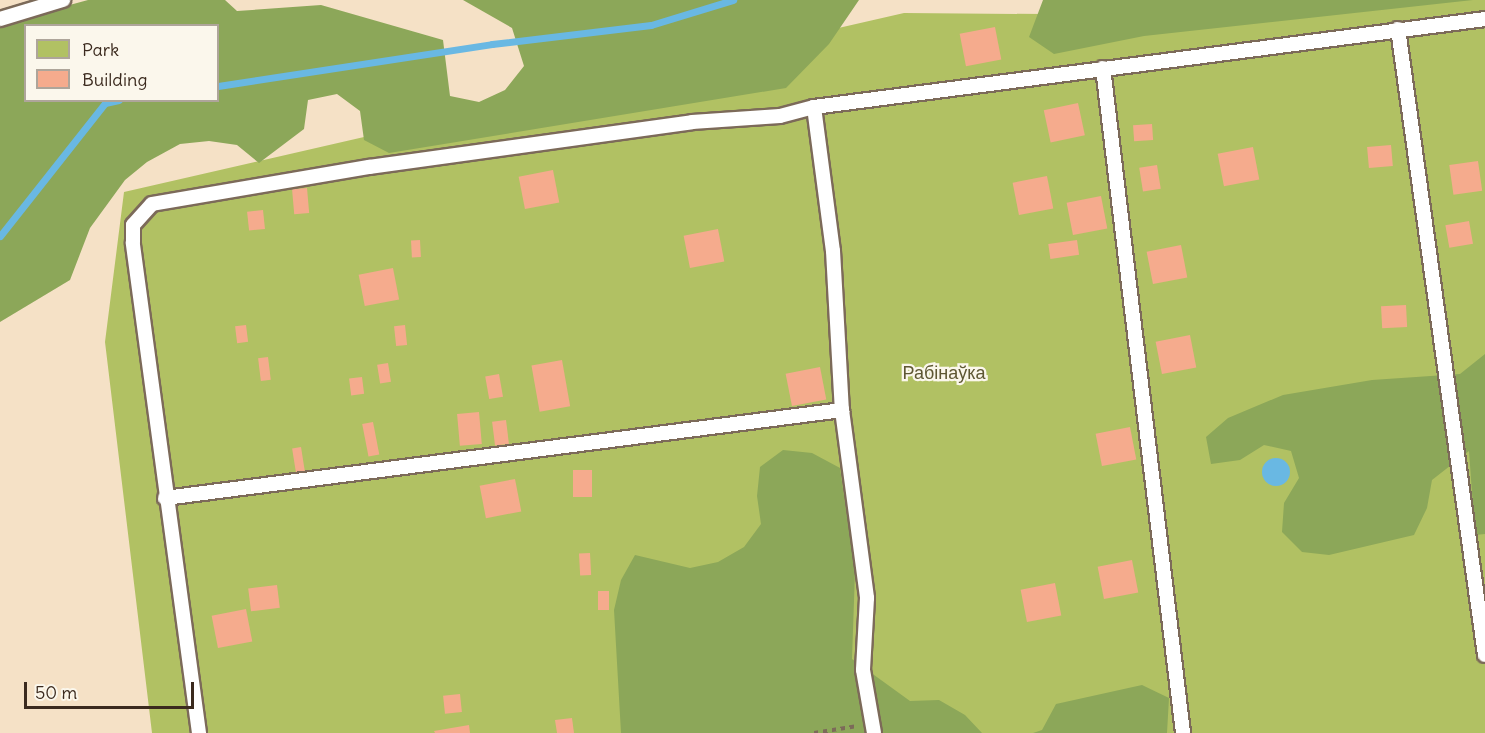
<!DOCTYPE html>
<meta charset="utf-8">
<style>
body{margin:0}
#map{position:relative;width:1485px;height:733px;overflow:hidden;background:#f5e1c6;font-family:Delius,sans-serif}
div>[style]{position:absolute}
.green>*{inset:0;background:#b1c163}
.forest>*{inset:0;background:#8ca759}
.water>*{inset:0;background:#69b8e3}
.round{border-radius:50%}
.stream>*{height:7px;margin:-3.5px;padding:0 3.5px;transform-origin:3.5px;border-radius:3.5px;background:#69b8e3}
.building>*{inset:0;background:#f5ab8d;transform-origin:0 0}
.path>*{height:4px;margin-top:-2px;transform-origin:0;background:repeating-linear-gradient(90deg,#7c6a59 0 4.5px,transparent 0 9px)}
.roads{filter:drop-shadow(2px 0 #7c6a59) drop-shadow(-2px 0 #7c6a59) drop-shadow(0 2px #7c6a59) drop-shadow(0 -2px #7c6a59)}
.lane>*{height:14px;margin:-7px;padding:0 7px;transform-origin:7px;border-radius:7px;background:#fff}
span{translate:-50% -50%;white-space:nowrap;text-align:center;line-height:1.15;-webkit-text-stroke:4.5px #fbf7ec;paint-order:stroke}
.park-label{font-size:18px;color:#5e5733}
.legend{position:absolute;left:24px;top:24px;width:195px;height:78px;box-sizing:border-box;background:#fbf7ec;border:2px solid #aea59a;margin:0;padding:8px 10px;list-style:none;font-size:18px;color:#3b2a1e}
.legend li{display:flex;align-items:center;gap:12px;height:30px}
.legend b{width:30px;border:2px solid #aea59a}
.scale{position:absolute;left:24px;top:682px;width:170px;height:27px;box-sizing:border-box;border:3px solid #3b2a1e;border-top:0;padding-left:8px;font-size:18px;line-height:21px;white-space:nowrap;color:#3b2a1e;-webkit-text-stroke:4px #fbf7ec;paint-order:stroke}
</style>
<div id="map">
<div class="green">
<div style="clip-path:polygon(1223px 0,1485px 0,1485px 733px,152px 733px,105px 342px,124px 192px,904px 13px,1162px 15px)"></div>
</div>
<div class="forest">
<div style="clip-path:polygon(evenodd,88px 0,225px 0,237px 11px,321px 5px,443px 40px,450px 96px,479px 102px,505px 90px,524px 66px,512px 28px,463px 0,859px 0,829px 44px,786px 88px,389px 153px,364px 140px,360px 111px,337px 94px,308px 100px,304px 129px,259px 163px,237px 145px,209px 141px,180px 144px,147px 162px,125px 180px,90px 228px,70px 280px,0 322px,0 24px,88px 0,26px 26px,218px 26px,218px 100px,26px 100px,26px 26px)"></div>
<div style="clip-path:polygon(1043px 0,1473px 0,1144px 36px,1054px 54px,1029px 37px)"></div>
<div style="clip-path:polygon(1485px 354px,1485px 534px,1475px 535px,1469px 451px,1432px 480px,1427px 508px,1414px 535px,1329px 555px,1302px 552px,1282px 532px,1284px 503px,1299px 478px,1291px 451px,1264px 445px,1240px 460px,1211px 464px,1206px 437px,1228px 418px,1283px 395px,1372px 380px,1460px 374px)"></div>
<div style="clip-path:polygon(783px 450px,812px 453px,840px 468px,855px 572px,852px 659px,910px 701px,939px 700px,965px 715px,982px 733px,621px 733px,614px 610px,621px 580px,635px 555px,690px 568px,718px 562px,744px 547px,761px 524px,757px 496px,760px 467px)"></div>
<div style="clip-path:polygon(1142px 685px,1169px 698px,1167px 733px,1033px 733px,1042px 730px,1056px 704px)"></div>
</div>
<div class="water">
<div class="round" style="left:1262px;top:458px;width:28px;height:28px"></div>
</div>
<div class="stream">
<div style="left:218px;top:86px;width:277px;rotate:-8.7deg"></div>
<div style="left:492px;top:44px;width:160px;rotate:-6.8deg"></div>
<div style="left:651px;top:25px;width:86px;rotate:-17deg"></div>
<div style="left:0;top:236px;width:169px;rotate:-51.7deg"></div>
<div style="left:105px;top:103px;width:14px;rotate:-12deg"></div>
</div>
<div class="building">
<div style="left:995px;top:27px;width:33px;height:36px;rotate:79deg"></div>
<div style="left:1078px;top:103px;width:33px;height:35px;rotate:78deg"></div>
<div style="left:1152px;top:124px;width:16px;height:19px;rotate:86deg"></div>
<div style="left:1391px;top:145px;width:21px;height:24px;rotate:85deg"></div>
<div style="left:1253px;top:147px;width:33px;height:36px;rotate:79deg"></div>
<div style="left:1478px;top:161px;width:30px;height:29px;rotate:82deg"></div>
<div style="left:1157px;top:165px;width:24px;height:18px;rotate:81deg"></div>
<div style="left:553px;top:170px;width:33px;height:35px;rotate:79deg"></div>
<div style="left:1047px;top:176px;width:33px;height:35px;rotate:79deg"></div>
<div style="left:307px;top:188px;width:25px;height:15px;rotate:85deg"></div>
<div style="left:1101px;top:196px;width:33px;height:35px;rotate:79deg"></div>
<div style="left:263px;top:210px;width:19px;height:16px;rotate:84deg"></div>
<div style="left:1469px;top:221px;width:23px;height:24px;rotate:80deg"></div>
<div style="left:718px;top:229px;width:33px;height:35px;rotate:79deg"></div>
<div style="left:420px;top:240px;width:17px;height:9px;rotate:87deg"></div>
<div style="left:1077px;top:240px;width:15px;height:29px;rotate:82deg"></div>
<div style="left:1181px;top:245px;width:33px;height:35px;rotate:79deg"></div>
<div style="left:393px;top:268px;width:32px;height:35px;rotate:79deg"></div>
<div style="left:1406px;top:305px;width:22px;height:25px;rotate:87deg"></div>
<div style="left:246px;top:325px;width:17px;height:11px;rotate:83deg"></div>
<div style="left:405px;top:325px;width:20px;height:11px;rotate:84deg"></div>
<div style="left:1190px;top:335px;width:33px;height:35px;rotate:79deg"></div>
<div style="left:268px;top:357px;width:23px;height:10px;rotate:83deg"></div>
<div style="left:562px;top:360px;width:47px;height:31px;rotate:80deg"></div>
<div style="left:388px;top:363px;width:19px;height:11px;rotate:81deg"></div>
<div style="left:820px;top:367px;width:33px;height:35px;rotate:79deg"></div>
<div style="left:499px;top:374px;width:23px;height:14px;rotate:80deg"></div>
<div style="left:362px;top:377px;width:17px;height:13px;rotate:83deg"></div>
<div style="left:479px;top:412px;width:32px;height:22px;rotate:85deg"></div>
<div style="left:506px;top:420px;width:24px;height:14px;rotate:83deg"></div>
<div style="left:373px;top:422px;width:33px;height:11px;rotate:79deg"></div>
<div style="left:1130px;top:427px;width:33px;height:35px;rotate:79deg"></div>
<div style="left:301px;top:447px;width:26px;height:9px;rotate:81deg"></div>
<div style="left:573px;top:470px;width:19px;height:27px"></div>
<div style="left:515px;top:479px;width:33px;height:36px;rotate:79deg"></div>
<div style="left:590px;top:553px;width:22px;height:11px;rotate:87deg"></div>
<div style="left:1132px;top:560px;width:33px;height:35px;rotate:79deg"></div>
<div style="left:1055px;top:583px;width:33px;height:35px;rotate:79deg"></div>
<div style="left:277px;top:585px;width:23px;height:29px;rotate:83deg"></div>
<div style="left:598px;top:591px;width:11px;height:19px"></div>
<div style="left:246px;top:609px;width:33px;height:35px;rotate:79deg"></div>
<div style="left:460px;top:694px;width:18px;height:17px;rotate:84deg"></div>
<div style="clip-path:polygon(572px 718px,574px 733px,557px 733px,555px 720px)"></div>
<div style="clip-path:polygon(469px 725px,470px 733px,435px 733px,434px 731px)"></div>
</div>
<div class="path">
<div style="left:814px;top:733px;width:44px;rotate:-9.2deg"></div>
</div>
<div class="roads">
<div class="lane">
<div style="left:0;top:19px;width:66px;rotate:-16.8deg"></div>
<div style="left:1398px;top:29px;width:632px;rotate:82.09deg"></div>
<div style="left:1103px;top:68px;width:670px;rotate:83.14deg"></div>
<div style="left:814px;top:107px;width:145px;rotate:82.5deg"></div>
<div style="left:833px;top:251px;width:159px;rotate:86.8deg"></div>
<div style="left:842px;top:410px;width:190px;rotate:82.4deg"></div>
<div style="left:867px;top:598px;width:72px;rotate:93.2deg"></div>
<div style="left:863px;top:670px;width:64px;rotate:80.1deg"></div>
<div style="left:165px;top:498px;width:683px;rotate:-7.41deg"></div>
<div style="left:199px;top:733px;width:495px;rotate:-97.7deg"></div>
<div style="left:133px;top:242px;width:17px;rotate:-90deg"></div>
<div style="left:133px;top:225px;width:28px;rotate:-48deg"></div>
<div style="left:152px;top:204px;width:220px;rotate:-9.7deg"></div>
<div style="left:369px;top:167px;width:326px;rotate:-7.9deg"></div>
<div style="left:692px;top:122px;width:88px;rotate:-3.9deg"></div>
<div style="left:780px;top:116px;width:35px;rotate:-15deg"></div>
<div style="left:814px;top:107px;width:677px;rotate:-7.47deg"></div>
</div>
</div>
<div class="park-label">
<span style="left:944px;top:373px">Рабінаўка</span>
</div>
<ul class="legend">
<li><b style="height:16px;background:#b1c163"></b>Park</li>
<li><b style="height:16px;background:#f5ab8d"></b>Building</li>
</ul>
<div class="scale">50 m</div>
</div>
